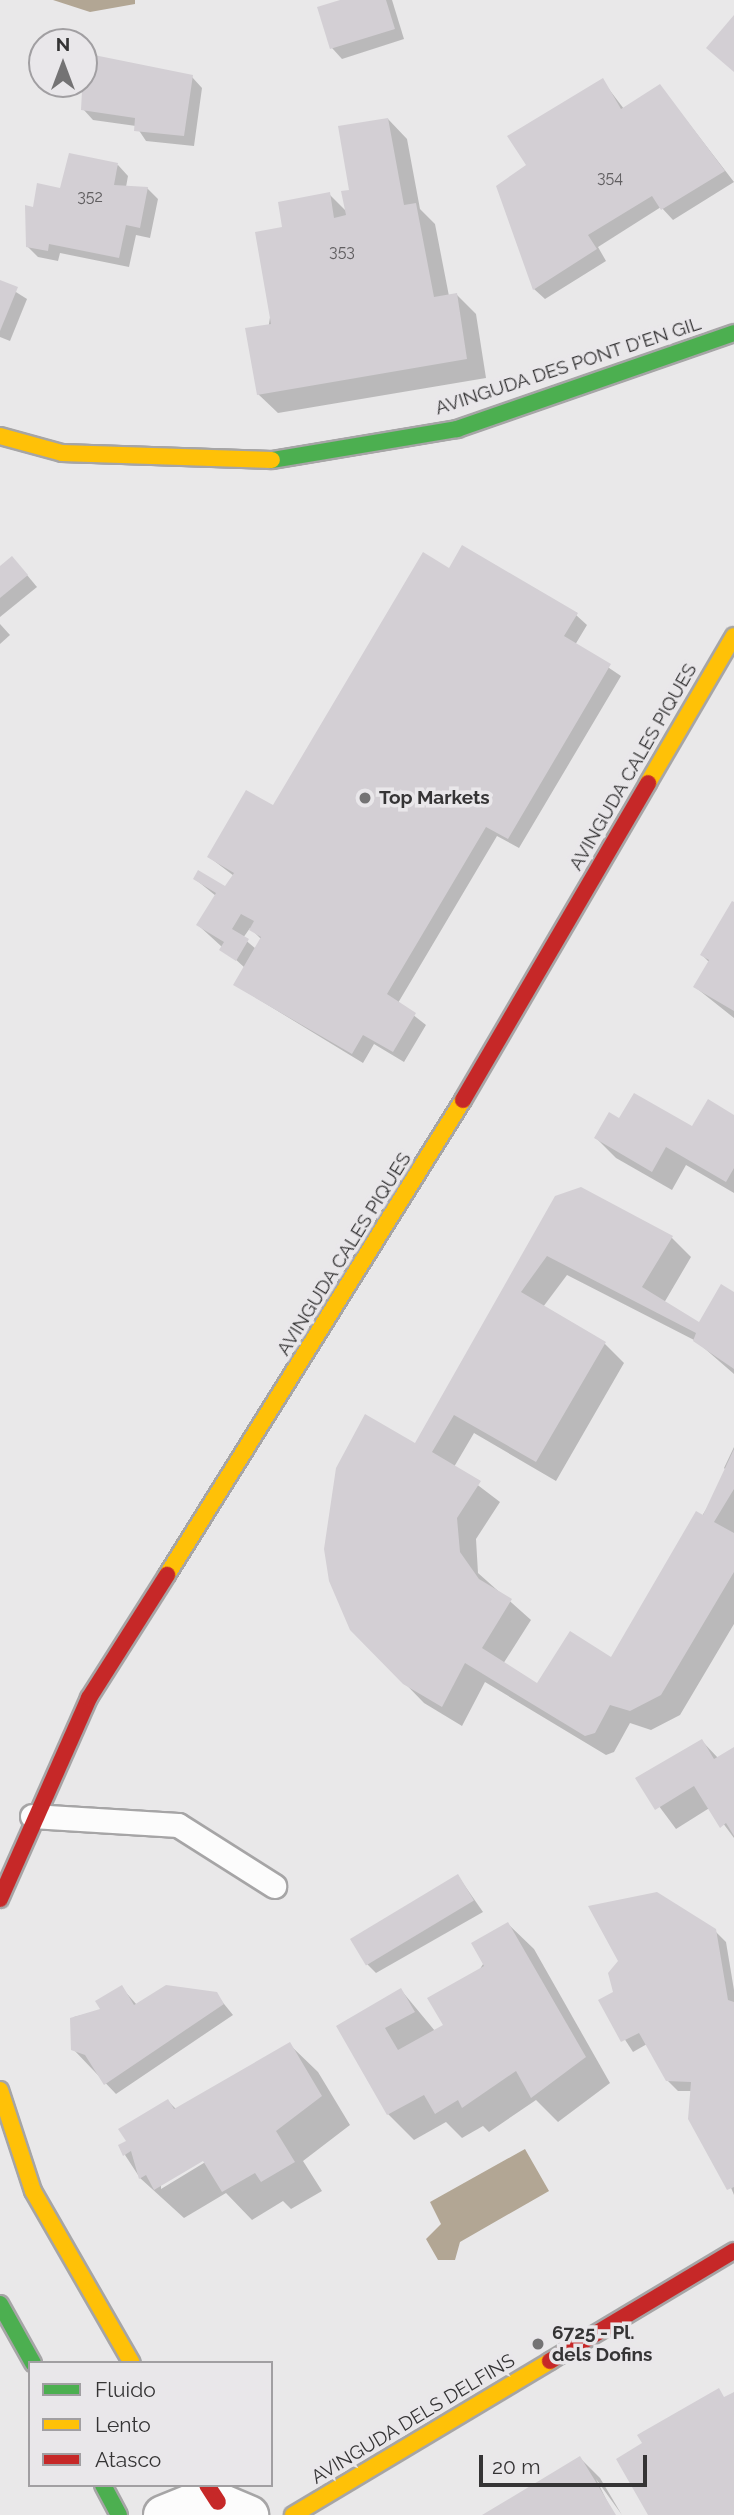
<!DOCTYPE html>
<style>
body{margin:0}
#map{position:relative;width:734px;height:2515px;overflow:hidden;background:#e9e8e9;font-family:Raleway,sans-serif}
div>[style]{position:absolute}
.water>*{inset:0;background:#b2a694}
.shadow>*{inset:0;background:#0003}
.building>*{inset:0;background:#d3cfd4;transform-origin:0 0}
.roads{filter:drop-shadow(2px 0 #a6a5a6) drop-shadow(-2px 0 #a6a5a6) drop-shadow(0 2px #a6a5a6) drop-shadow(0 -2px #a6a5a6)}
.lane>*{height:23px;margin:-11.5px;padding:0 11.5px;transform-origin:11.5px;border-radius:11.5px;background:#fcfcfc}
.street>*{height:38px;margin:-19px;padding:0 19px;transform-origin:19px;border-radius:19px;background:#fcfcfc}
.fast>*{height:16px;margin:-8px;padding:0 8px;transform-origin:8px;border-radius:8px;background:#4caf50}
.slow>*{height:16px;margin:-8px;padding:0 8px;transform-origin:8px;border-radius:8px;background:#ffc107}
.jam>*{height:16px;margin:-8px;padding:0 8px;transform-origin:8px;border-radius:8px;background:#c62828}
.dots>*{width:19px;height:19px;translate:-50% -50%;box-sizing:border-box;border:4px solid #e9e7ea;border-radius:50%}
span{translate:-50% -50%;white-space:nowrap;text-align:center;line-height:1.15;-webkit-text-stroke:7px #e9e7ea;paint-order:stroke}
.number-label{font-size:16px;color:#605e60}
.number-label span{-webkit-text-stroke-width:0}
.street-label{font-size:19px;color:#353435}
.poi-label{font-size:19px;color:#353435;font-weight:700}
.left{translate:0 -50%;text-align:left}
.legend{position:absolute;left:28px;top:2361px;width:245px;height:126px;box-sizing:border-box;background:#e9e7ea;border:2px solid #a19fa2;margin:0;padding:9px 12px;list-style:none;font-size:21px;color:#353435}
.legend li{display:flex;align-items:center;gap:14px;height:35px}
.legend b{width:35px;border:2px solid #a19fa2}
.north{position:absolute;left:28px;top:28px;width:70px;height:70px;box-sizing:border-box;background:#e9e7ea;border:2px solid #a19fa2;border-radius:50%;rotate:0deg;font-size:19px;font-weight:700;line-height:28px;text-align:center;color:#353435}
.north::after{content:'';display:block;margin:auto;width:24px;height:32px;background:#747374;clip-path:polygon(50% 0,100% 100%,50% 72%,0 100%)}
.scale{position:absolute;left:479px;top:2455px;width:168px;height:32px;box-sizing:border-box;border:4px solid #353435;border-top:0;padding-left:9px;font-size:21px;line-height:24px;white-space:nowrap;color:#353435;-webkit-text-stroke:5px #e9e7ea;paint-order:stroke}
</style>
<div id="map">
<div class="water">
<div style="clip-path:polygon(53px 0,135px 0,135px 4px,90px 12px)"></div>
<div style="clip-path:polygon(525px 2149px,549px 2191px,460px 2242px,455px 2260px,438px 2260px,426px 2239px,441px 2224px,430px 2202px)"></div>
</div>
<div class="shadow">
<div style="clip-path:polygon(346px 0,392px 0,404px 39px,342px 59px,332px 48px)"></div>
<div style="clip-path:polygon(192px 77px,202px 88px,194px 146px,146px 141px,136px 126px,93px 120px,83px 109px,82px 84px)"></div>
<div style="clip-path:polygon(602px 80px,624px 109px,660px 86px,734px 182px,673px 220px,661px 207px,598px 247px,606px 261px,545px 299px,534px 289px,529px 166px)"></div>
<div style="clip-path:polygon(388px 119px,407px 139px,420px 209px,435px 224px,449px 296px,456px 294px,476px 314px,486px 378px,278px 413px,258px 394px,284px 228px,329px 194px,347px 212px,351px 191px)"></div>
<div style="clip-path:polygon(118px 165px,128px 176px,126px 187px,147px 188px,158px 199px,150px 238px,136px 235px,129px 267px,60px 253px,58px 261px,38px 257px,27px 246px,34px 210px)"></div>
<div style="clip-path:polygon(0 282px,27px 299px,10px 341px,0 337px)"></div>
<div style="clip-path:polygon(0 568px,22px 569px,37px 587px,0 617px)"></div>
<div style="clip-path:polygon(evenodd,450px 570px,576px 615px,587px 625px,575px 645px,621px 676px,519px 848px,497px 836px,398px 1003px,426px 1025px,404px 1062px,374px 1044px,363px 1063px,235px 985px,245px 968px,198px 925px,216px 896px,195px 879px,225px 888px,234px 876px,209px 857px,274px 808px,450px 570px,250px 928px,262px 940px,256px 949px,243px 938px,250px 928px)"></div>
<div style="clip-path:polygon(0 624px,10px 635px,0 644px)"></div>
<div style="clip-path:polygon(734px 904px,734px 1018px,695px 987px,709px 962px,702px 955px)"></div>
<div style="clip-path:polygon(734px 1117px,734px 1193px,686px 1165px,672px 1190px,616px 1158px,596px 1138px,620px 1120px,693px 1129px)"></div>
<div style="clip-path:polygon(556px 1198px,671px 1237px,691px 1257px,664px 1303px,700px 1324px,734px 1295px,734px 1374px,696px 1341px,567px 1275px,543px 1307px,605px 1344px,624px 1363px,556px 1481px,474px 1433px,454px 1467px,500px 1502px,476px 1539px,478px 1573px,531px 1620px,503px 1664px,537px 1686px,612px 1659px,729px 1473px,724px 1468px,734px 1447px,734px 1624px,680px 1715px,651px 1730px,630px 1723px,614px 1752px,606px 1755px,485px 1682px,462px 1726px,424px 1703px,352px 1629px,416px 1445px)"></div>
<div style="clip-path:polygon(702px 1741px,718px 1758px,734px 1749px,734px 1838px,711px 1807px,676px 1829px,638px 1778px)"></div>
<div style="clip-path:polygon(458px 1876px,483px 1912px,376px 1973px,366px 1963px)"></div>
<div style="clip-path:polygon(508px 1924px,534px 1949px,610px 2083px,558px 2122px,536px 2100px,489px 2132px,483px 2126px,462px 2138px,446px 2122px,414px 2140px,388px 2114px,338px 2026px,401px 1990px,435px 2031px,445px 2025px)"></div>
<div style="clip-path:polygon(715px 1931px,726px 1942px,734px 1990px,734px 2195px,692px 2091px,678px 2091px,667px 2080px,647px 2044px,633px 2052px,600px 2001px)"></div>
<div style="clip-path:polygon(122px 1988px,137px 2005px,216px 1994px,233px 2015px,116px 2094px,73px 2049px,74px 2017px,102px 2010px)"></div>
<div style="clip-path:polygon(evenodd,289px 2044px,318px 2072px,350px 2125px,303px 2161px,322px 2191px,291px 2209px,283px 2201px,252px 2220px,226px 2193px,184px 2218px,140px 2178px,125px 2155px,128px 2141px,168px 2101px,176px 2109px,289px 2044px,210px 2155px,212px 2158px,161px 2189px,161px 2185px,210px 2155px)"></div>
<div style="clip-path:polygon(580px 2458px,600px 2478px,622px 2515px,596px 2479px,614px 2515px,486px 2515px)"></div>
</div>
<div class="building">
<div style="clip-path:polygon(340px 0,386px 0,395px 29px,330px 49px,317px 7px)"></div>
<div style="clip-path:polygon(734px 15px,734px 72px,706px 48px)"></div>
<div style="clip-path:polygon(84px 53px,193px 75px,184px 136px,134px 131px,135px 118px,81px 110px)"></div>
<div style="clip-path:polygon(603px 78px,621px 109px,660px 84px,725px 171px,661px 210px,652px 196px,588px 235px,597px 249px,533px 290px,496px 186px,526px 165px,507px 136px)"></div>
<div style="clip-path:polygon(388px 118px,404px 205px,416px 203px,434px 297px,457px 293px,467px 359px,257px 395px,245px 328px,271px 324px,255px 232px,282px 227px,278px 202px,330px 192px,334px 218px,346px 215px,341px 191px,349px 190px,338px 126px)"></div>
<div style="clip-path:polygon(69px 153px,118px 163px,114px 185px,148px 187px,140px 228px,126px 225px,119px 258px,49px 244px,48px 251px,26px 247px,25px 205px,33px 207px,37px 183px,60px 188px)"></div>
<div style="clip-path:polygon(0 280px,18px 287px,0 331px)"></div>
<div style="clip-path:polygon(462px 545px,578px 613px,564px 636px,611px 664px,508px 839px,486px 827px,387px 994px,416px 1013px,393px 1052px,363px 1035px,352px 1054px,233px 985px,261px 937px,249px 930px,254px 921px,241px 914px,232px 929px,249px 939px,236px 961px,219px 950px,224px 942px,196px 925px,216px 893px,193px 879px,198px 870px,225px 886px,234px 873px,207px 857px,246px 790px,273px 805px,423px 552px,449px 568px)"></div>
<div style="clip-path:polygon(12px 556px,28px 575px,0 598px,0 566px)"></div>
<div style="clip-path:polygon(732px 901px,734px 902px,734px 1011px,693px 987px,709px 960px,700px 955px)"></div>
<div style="clip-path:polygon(634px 1093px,692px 1126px,708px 1099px,734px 1115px,734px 1168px,726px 1182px,666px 1147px,652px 1172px,594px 1138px,609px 1112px,619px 1118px)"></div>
<div style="clip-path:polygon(581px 1187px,673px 1236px,642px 1287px,699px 1322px,721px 1284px,734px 1292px,734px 1369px,693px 1341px,696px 1333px,547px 1256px,521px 1292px,606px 1342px,536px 1462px,454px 1415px,432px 1452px,481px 1481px,457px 1518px,460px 1552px,479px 1579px,512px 1599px,482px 1648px,537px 1683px,570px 1631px,611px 1657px,696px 1511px,703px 1515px,734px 1449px,734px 1489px,714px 1522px,734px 1533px,734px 1572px,661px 1695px,630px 1711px,610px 1705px,595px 1733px,585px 1736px,465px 1663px,442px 1707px,403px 1684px,350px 1630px,329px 1581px,324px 1549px,336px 1468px,365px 1414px,415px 1443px,555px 1196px)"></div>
<div style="clip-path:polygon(702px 1739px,714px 1759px,734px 1747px,734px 1836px,726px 1823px,720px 1828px,694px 1786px,655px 1810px,635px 1778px)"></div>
<div style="left:458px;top:1874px;width:31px;height:126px;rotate:59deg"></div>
<div style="clip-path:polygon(657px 1892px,716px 1929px,728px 2000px,734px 2002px,734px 2187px,727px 2190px,688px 2119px,691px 2082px,666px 2081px,639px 2033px,621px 2042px,598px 2000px,613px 1992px,608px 1973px,618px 1961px,588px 1906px)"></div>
<div style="clip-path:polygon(508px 1922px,586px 2057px,531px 2098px,516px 2071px,462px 2108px,458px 2100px,435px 2114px,424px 2095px,387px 2115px,336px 2026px,401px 1988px,415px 2012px,385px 2028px,398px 2050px,443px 2025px,427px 1998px,484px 1966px,471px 1943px)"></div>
<div style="clip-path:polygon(122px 1985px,134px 2005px,166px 1985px,217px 1992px,224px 2004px,104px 2085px,85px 2055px,71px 2050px,70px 2018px,100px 2009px,95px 2001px)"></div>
<div style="clip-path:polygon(290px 2042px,322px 2096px,276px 2131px,295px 2162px,261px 2182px,255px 2173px,222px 2192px,203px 2161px,154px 2190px,146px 2175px,139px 2179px,131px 2151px,123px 2156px,118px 2145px,126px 2141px,118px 2129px,168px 2099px,174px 2109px)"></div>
<div style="clip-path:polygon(719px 2388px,724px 2397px,734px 2392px,734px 2515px,648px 2515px,616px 2459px,642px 2443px,637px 2435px)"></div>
<div style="clip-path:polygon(580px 2456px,616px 2515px,482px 2515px,542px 2479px)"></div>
</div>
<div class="roads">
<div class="lane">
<div style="left:32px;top:1816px;width:146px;rotate:3.5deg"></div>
<div style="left:178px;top:1825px;width:114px;rotate:32.4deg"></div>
</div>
<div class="street">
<div style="left:163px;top:2515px;width:32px;rotate:-22deg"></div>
<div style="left:193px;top:2503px;width:25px;rotate:-2deg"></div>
<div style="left:218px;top:2502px;width:34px;rotate:23deg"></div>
</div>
<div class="fast">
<div style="left:272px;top:460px;width:188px;rotate:-9.5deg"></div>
<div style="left:457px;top:429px;width:293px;rotate:-19.1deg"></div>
<div style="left:0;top:2304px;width:68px;rotate:60.8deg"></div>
<div style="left:103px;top:2485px;width:34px;rotate:62deg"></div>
</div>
<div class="slow">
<div style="left:0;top:436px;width:64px;rotate:15.3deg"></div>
<div style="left:62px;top:453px;width:210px;rotate:1.9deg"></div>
<div style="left:648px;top:783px;width:170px;rotate:-59.7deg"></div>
<div style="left:167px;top:1575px;width:560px;rotate:-58.07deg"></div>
<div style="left:0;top:2090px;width:106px;rotate:71.9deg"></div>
<div style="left:33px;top:2191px;width:198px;rotate:60.1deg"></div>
<div style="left:293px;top:2515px;width:300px;rotate:-30.9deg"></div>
</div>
<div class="jam">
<div style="left:463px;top:1100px;width:367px;rotate:-59.7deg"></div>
<div style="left:0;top:1899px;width:220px;rotate:-66.1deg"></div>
<div style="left:89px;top:1698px;width:146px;rotate:-57.6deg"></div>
<div style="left:550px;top:2361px;width:214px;rotate:-30.9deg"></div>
<div style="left:207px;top:2485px;width:20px;rotate:57deg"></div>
</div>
</div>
<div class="dots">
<div style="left:365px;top:798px;background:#747374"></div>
<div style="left:538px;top:2344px;background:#747374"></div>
</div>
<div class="number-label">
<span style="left:610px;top:178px">354</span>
<span style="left:90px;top:197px">352</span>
<span style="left:342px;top:252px">353</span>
</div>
<div class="street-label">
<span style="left:568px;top:366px;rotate:-18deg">AVINGUDA DES PONT D'EN GIL</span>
<span style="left:633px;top:767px;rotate:-60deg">AVINGUDA CALES PIQUES</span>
<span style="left:344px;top:1254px;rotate:-58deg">AVINGUDA CALES PIQUES</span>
<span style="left:413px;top:2419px;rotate:-31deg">AVINGUDA DELS DELFINS</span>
</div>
<div class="poi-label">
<span class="left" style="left:379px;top:798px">Top Markets</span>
<span class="left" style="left:552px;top:2344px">6725 - Pl.<br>dels Dofins</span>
</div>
<ul class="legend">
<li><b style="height:9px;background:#4caf50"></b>Fluido</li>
<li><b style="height:9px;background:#ffc107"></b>Lento</li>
<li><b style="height:9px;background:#c62828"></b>Atasco</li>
</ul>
<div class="north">N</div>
<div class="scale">20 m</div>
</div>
